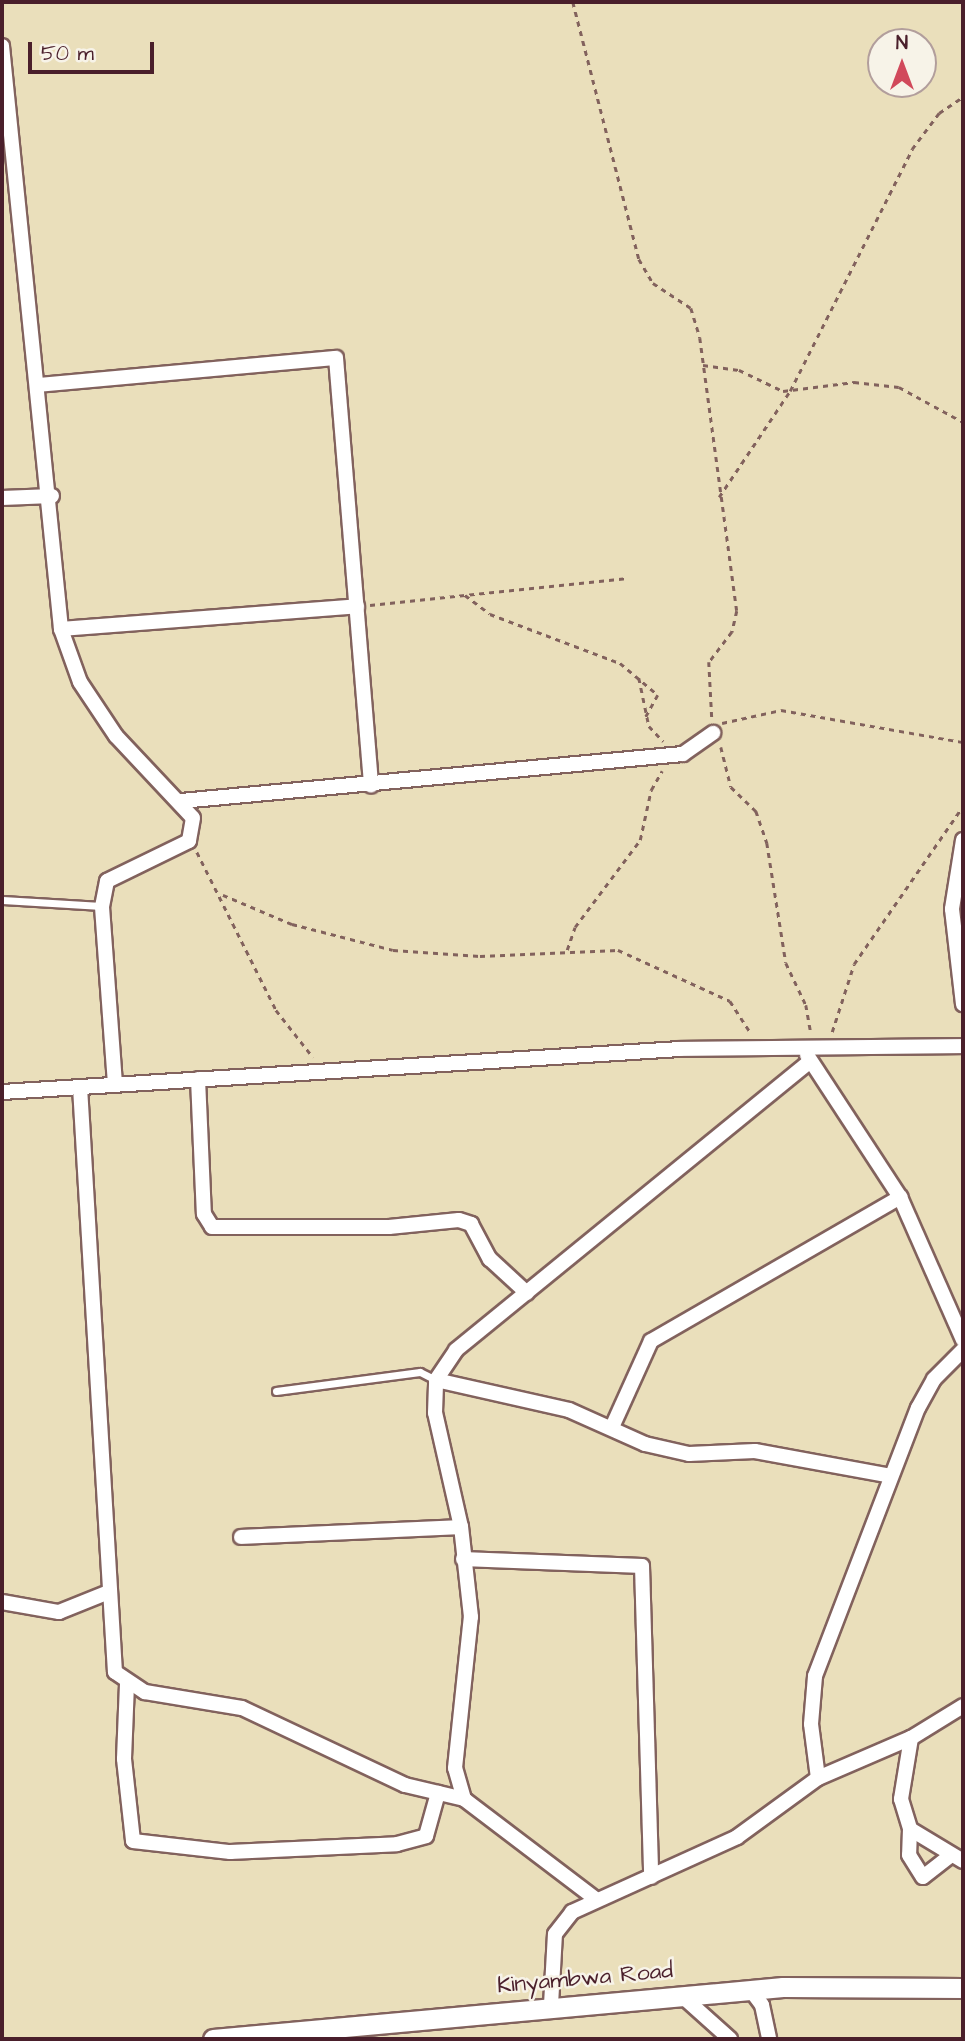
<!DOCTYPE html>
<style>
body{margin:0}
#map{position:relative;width:965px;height:2041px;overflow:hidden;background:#eadfbb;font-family:"Architects Daughter",sans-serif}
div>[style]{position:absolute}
.path>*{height:2.5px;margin-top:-1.25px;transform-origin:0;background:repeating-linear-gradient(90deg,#82625d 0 5px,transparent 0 10px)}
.roads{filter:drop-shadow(2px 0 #82625d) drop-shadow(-2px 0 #82625d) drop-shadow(0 2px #82625d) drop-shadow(0 -2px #82625d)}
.service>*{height:7px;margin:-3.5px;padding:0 3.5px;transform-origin:3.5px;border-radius:3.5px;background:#fff}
.minor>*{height:14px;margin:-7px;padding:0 7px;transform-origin:7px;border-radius:7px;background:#fff}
.tertiary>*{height:19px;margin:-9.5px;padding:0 9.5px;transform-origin:9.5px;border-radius:9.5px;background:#fff}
span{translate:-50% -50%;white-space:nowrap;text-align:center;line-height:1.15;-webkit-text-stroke:5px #f7f3e8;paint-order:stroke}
.street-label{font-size:23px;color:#4a1f2b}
.frame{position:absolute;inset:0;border:4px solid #4a1f2b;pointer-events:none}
.north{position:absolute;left:867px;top:28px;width:70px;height:70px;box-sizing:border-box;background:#f7f3e8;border:2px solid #b29e9c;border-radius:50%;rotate:0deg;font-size:19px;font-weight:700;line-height:28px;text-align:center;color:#4a1f2b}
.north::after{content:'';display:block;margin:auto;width:24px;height:32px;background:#d1495b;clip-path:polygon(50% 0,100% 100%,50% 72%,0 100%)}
.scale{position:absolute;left:28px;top:42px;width:126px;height:32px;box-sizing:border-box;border:4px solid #4a1f2b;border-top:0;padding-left:9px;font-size:21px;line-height:24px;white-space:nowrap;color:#4a1f2b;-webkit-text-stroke:5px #f7f3e8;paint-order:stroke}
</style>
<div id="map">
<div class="path">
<div style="left:573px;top:2px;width:265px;rotate:75.6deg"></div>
<div style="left:639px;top:259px;width:28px;rotate:60deg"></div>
<div style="left:653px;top:283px;width:45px;rotate:33.3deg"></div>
<div style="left:691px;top:308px;width:31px;rotate:73deg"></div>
<div style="left:700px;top:338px;width:275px;rotate:82.3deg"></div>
<div style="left:737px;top:611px;width:22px;rotate:103deg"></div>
<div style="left:732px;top:632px;width:38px;rotate:127deg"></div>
<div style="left:709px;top:662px;width:57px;rotate:87deg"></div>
<div style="left:703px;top:365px;width:36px;rotate:8deg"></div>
<div style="left:739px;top:370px;width:49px;rotate:25.5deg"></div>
<div style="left:783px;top:391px;width:72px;rotate:-7.2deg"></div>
<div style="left:854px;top:382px;width:45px;rotate:6.3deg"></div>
<div style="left:899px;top:387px;width:73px;rotate:28.7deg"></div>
<div style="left:719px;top:497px;width:128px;rotate:-56.2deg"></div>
<div style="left:790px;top:391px;width:271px;rotate:-63.2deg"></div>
<div style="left:912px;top:149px;width:45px;rotate:-53.1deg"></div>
<div style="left:939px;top:113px;width:29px;rotate:-34deg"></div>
<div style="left:465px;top:595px;width:31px;rotate:37deg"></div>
<div style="left:490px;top:614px;width:139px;rotate:20.7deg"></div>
<div style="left:620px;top:663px;width:50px;rotate:40.1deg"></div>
<div style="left:658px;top:695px;width:25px;rotate:119deg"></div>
<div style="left:370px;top:605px;width:257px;rotate:-6deg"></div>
<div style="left:639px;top:678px;width:49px;rotate:78.2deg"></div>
<div style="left:649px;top:726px;width:21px;rotate:47deg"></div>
<div style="left:722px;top:723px;width:60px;rotate:-12.4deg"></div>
<div style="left:781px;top:710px;width:185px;rotate:10deg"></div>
<div style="left:721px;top:747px;width:41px;rotate:76deg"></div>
<div style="left:731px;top:787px;width:35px;rotate:44deg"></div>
<div style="left:756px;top:811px;width:34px;rotate:71deg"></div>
<div style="left:767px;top:843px;width:121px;rotate:81deg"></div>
<div style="left:786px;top:963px;width:47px;rotate:64.5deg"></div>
<div style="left:806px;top:1005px;width:29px;rotate:80deg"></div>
<div style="left:197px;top:852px;width:177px;rotate:63.4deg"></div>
<div style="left:276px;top:1010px;width:60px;rotate:51.8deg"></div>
<div style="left:223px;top:895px;width:75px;rotate:22.8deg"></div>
<div style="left:292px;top:924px;width:104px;rotate:14.4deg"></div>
<div style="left:393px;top:950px;width:87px;rotate:3.9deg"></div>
<div style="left:480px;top:956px;width:138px;rotate:-2.5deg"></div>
<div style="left:618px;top:950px;width:123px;rotate:24.5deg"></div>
<div style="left:730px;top:1001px;width:38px;rotate:57deg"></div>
<div style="left:567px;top:950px;width:24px;rotate:-71deg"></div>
<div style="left:575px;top:927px;width:109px;rotate:-53.2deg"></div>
<div style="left:640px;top:840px;width:51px;rotate:-77.6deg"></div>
<div style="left:651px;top:790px;width:22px;rotate:-60deg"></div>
<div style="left:832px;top:1032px;width:71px;rotate:-72.1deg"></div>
<div style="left:854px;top:964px;width:192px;rotate:-55.4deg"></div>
</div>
<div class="roads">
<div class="service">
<div style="left:2px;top:900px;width:100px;rotate:3.4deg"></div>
<div style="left:276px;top:1391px;width:145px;rotate:-7.5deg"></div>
<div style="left:420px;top:1372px;width:18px;rotate:27deg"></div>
</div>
<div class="minor">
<div style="left:2px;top:46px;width:586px;rotate:84.22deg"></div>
<div style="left:61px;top:629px;width:56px;rotate:70.3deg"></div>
<div style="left:80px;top:682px;width:65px;rotate:56.3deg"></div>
<div style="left:116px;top:736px;width:112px;rotate:46.8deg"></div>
<div style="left:193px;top:818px;width:23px;rotate:100deg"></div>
<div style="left:189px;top:841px;width:91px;rotate:154deg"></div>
<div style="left:107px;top:881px;width:26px;rotate:101deg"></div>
<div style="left:102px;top:907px;width:176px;rotate:85.8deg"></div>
<div style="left:38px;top:385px;width:299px;rotate:-5.2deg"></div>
<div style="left:336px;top:358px;width:429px;rotate:85.3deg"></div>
<div style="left:2px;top:498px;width:50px;rotate:-2.3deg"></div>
<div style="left:61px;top:629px;width:297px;rotate:-4.4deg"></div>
<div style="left:181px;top:801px;width:504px;rotate:-5.35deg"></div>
<div style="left:683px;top:754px;width:37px;rotate:-35deg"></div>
<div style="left:963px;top:840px;width:70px;rotate:99.1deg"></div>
<div style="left:952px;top:909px;width:96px;rotate:83.4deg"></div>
<div style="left:807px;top:1055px;width:170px;rotate:56.8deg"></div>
<div style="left:900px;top:1197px;width:156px;rotate:66.2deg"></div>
<div style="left:198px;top:1079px;width:135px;rotate:87.5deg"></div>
<div style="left:204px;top:1214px;width:15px;rotate:58deg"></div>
<div style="left:212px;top:1227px;width:177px"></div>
<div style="left:389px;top:1227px;width:70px;rotate:-5.7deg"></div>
<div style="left:459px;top:1220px;width:13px;rotate:18deg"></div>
<div style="left:471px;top:1224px;width:40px;rotate:62deg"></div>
<div style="left:490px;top:1259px;width:50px;rotate:42.6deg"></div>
<div style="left:80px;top:1087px;width:586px;rotate:86.58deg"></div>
<div style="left:115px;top:1672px;width:36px;rotate:34deg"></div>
<div style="left:145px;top:1692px;width:98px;rotate:9.4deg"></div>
<div style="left:242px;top:1708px;width:180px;rotate:25.3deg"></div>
<div style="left:405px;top:1785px;width:61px;rotate:13.3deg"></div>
<div style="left:2px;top:1092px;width:679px;rotate:-3.63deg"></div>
<div style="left:680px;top:1049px;width:283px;rotate:-0.6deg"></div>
<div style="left:436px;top:1380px;width:136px;rotate:12.7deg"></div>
<div style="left:569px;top:1410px;width:83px;rotate:24.1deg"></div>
<div style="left:645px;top:1444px;width:45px;rotate:12.8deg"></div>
<div style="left:689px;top:1454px;width:66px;rotate:-2.6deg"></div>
<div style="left:755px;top:1451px;width:138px;rotate:10.4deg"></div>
<div style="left:613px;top:1425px;width:92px;rotate:-65.7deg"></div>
<div style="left:651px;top:1341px;width:288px;rotate:-30deg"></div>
<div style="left:241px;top:1537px;width:220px;rotate:-2.6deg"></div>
<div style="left:463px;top:1559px;width:179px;rotate:2.2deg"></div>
<div style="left:642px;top:1566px;width:311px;rotate:88.3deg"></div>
<div style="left:2px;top:1602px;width:58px;rotate:10deg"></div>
<div style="left:59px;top:1612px;width:51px;rotate:-22deg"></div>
<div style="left:127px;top:1684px;width:75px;rotate:92.3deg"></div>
<div style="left:124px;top:1759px;width:82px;rotate:83.7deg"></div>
<div style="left:133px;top:1841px;width:98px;rotate:6.5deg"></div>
<div style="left:230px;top:1852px;width:167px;rotate:-2.7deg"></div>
<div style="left:397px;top:1844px;width:30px;rotate:-15deg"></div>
<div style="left:426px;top:1836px;width:45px;rotate:-74.4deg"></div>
<div style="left:911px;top:1738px;width:62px;rotate:99.3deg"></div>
<div style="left:901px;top:1799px;width:31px;rotate:73deg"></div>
<div style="left:910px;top:1829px;width:62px;rotate:31.1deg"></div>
<div style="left:818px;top:1778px;width:54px;rotate:-97.4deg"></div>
<div style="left:811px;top:1724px;width:48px;rotate:-85.2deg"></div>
<div style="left:815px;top:1676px;width:287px;rotate:-69deg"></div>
<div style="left:918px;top:1408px;width:33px;rotate:-61deg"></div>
<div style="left:934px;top:1379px;width:41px;rotate:-45deg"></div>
<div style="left:910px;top:1829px;width:26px;rotate:92deg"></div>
<div style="left:909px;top:1855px;width:26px;rotate:58deg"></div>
<div style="left:923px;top:1877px;width:33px;rotate:-38deg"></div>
<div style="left:597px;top:1900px;width:167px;rotate:-142.8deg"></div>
<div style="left:464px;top:1799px;width:32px;rotate:-106deg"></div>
<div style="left:455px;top:1768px;width:152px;rotate:-84deg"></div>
<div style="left:471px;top:1617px;width:91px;rotate:-96.3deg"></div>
<div style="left:461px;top:1527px;width:117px;rotate:-102.8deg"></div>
<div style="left:435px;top:1413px;width:33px;rotate:-88deg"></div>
<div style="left:436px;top:1380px;width:36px;rotate:-56deg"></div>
<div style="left:456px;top:1350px;width:457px;rotate:-39.2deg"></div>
<div style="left:750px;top:1989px;width:20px;rotate:53deg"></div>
<div style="left:762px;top:2005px;width:35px;rotate:78deg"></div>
<div style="left:681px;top:1995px;width:66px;rotate:41.9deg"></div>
<div style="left:551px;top:2005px;width:71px;rotate:-86.8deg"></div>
<div style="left:555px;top:1934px;width:28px;rotate:-52deg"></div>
<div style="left:572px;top:1912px;width:181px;rotate:-24.4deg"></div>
<div style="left:737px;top:1837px;width:100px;rotate:-36.1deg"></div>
<div style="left:818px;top:1778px;width:101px;rotate:-23.3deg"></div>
<div style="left:911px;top:1738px;width:61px;rotate:-31.6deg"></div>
</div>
<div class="tertiary">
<div style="left:213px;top:2039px;width:572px;rotate:-5.21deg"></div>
<div style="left:783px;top:1987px;width:180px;rotate:0.3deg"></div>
</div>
</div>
<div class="street-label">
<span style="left:585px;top:1978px;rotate:-5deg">Kinyambwa Road</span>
</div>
<div class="frame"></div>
<div class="north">N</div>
<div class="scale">50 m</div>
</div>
